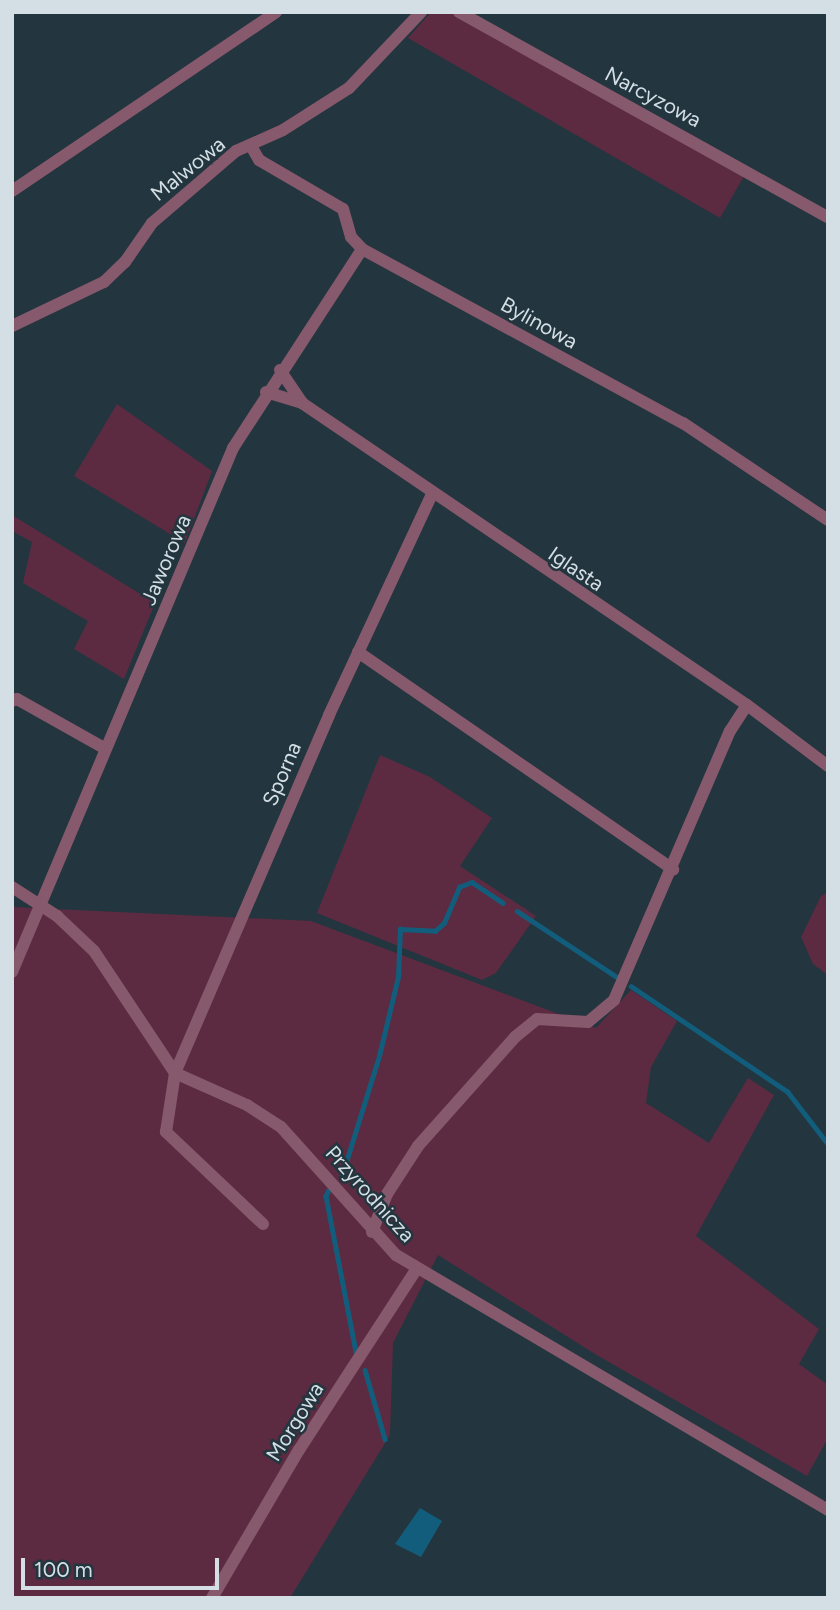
<!DOCTYPE html>
<style>
body{margin:0}
#map{position:relative;width:840px;height:1610px;overflow:hidden;background:#23353e;font-family:Figtree,sans-serif}
div>[style]{position:absolute}
.green>*{inset:0;background:#5c2b42}
.water>*{inset:0;background:#125d7c}
.stream>*{height:4.5px;margin:-2.25px;padding:0 2.25px;transform-origin:2.25px;border-radius:2.25px;background:#125d7c}
.minor>*{height:12px;margin:-6px;padding:0 6px;transform-origin:6px;border-radius:6px;background:#87596c}
span{translate:-50% -50%;white-space:nowrap;text-align:center;line-height:1.15;-webkit-text-stroke:5px #23353e;paint-order:stroke}
.street-label{font-size:21px;color:#d4dfe5}
.frame{position:absolute;inset:0;border:14px solid #d4dfe5;pointer-events:none}
.scale{position:absolute;left:21px;top:1558px;width:198px;height:32px;box-sizing:border-box;border:4px solid #d4dfe5;border-top:0;padding-left:9px;font-size:21px;line-height:24px;white-space:nowrap;color:#d4dfe5;-webkit-text-stroke:5px #23353e;paint-order:stroke}
</style>
<div id="map">
<div class="green">
<div style="clip-path:polygon(431px 12px,451px 12px,744px 176px,720px 218px,408px 38px)"></div>
<div style="clip-path:polygon(117px 404px,212px 471px,185px 543px,74px 476px)"></div>
<div style="clip-path:polygon(12px 515px,155px 603px,124px 679px,74px 649px,88px 621px,23px 583px,32px 542px,12px 531px)"></div>
<div style="clip-path:polygon(380px 755px,430px 777px,492px 818px,460px 866px,536px 916px,496px 973px,482px 980px,317px 913px)"></div>
<div style="clip-path:polygon(828px 892px,828px 975px,813px 964px,801px 937px,821px 896px)"></div>
<div style="clip-path:polygon(12px 907px,311px 921px,596px 1028px,631px 990px,677px 1021px,651px 1067px,646px 1103px,709px 1143px,748px 1078px,774px 1095px,696px 1236px,819px 1329px,799px 1364px,828px 1385px,828px 1438px,807px 1476px,595px 1354px,438px 1255px,393px 1343px,390px 1435px,290px 1598px,12px 1598px)"></div>
</div>
<div class="water">
<div style="clip-path:polygon(420px 1508px,442px 1521px,421px 1557px,395px 1544px)"></div>
</div>
<div class="stream">
<div style="left:517px;top:911px;width:120px;rotate:33.4deg"></div>
<div style="left:631px;top:986px;width:189px;rotate:34deg"></div>
<div style="left:788px;top:1092px;width:66px;rotate:52.4deg"></div>
<div style="left:342px;top:1175px;width:125px;rotate:-72.7deg"></div>
<div style="left:379px;top:1056px;width:81px;rotate:-76.5deg"></div>
<div style="left:398px;top:977px;width:48px;rotate:-87.6deg"></div>
<div style="left:400px;top:929px;width:35px;rotate:3deg"></div>
<div style="left:435px;top:931px;width:12px;rotate:-42deg"></div>
<div style="left:444px;top:923px;width:39px;rotate:-67deg"></div>
<div style="left:459px;top:887px;width:14px;rotate:-21deg"></div>
<div style="left:472px;top:882px;width:37px;rotate:34deg"></div>
<div style="left:329px;top:1190px;width:7px;rotate:117deg"></div>
<div style="left:326px;top:1196px;width:159px;rotate:79.1deg"></div>
<div style="left:365px;top:1370px;width:72px;rotate:73.8deg"></div>
</div>
<div class="minor">
<div style="left:459px;top:12px;width:422px;rotate:29.1deg"></div>
<div style="left:251px;top:146px;width:16px;rotate:60deg"></div>
<div style="left:259px;top:160px;width:97px;rotate:30.3deg"></div>
<div style="left:343px;top:209px;width:29px;rotate:74deg"></div>
<div style="left:351px;top:237px;width:16px;rotate:47deg"></div>
<div style="left:362px;top:249px;width:365px;rotate:28.5deg"></div>
<div style="left:683px;top:423px;width:174px;rotate:33.8deg"></div>
<div style="left:12px;top:191px;width:319px;rotate:-34.1deg"></div>
<div style="left:12px;top:326px;width:102px;rotate:-25.6deg"></div>
<div style="left:104px;top:282px;width:29px;rotate:-44deg"></div>
<div style="left:125px;top:262px;width:47px;rotate:-55.3deg"></div>
<div style="left:152px;top:223px;width:111px;rotate:-40.6deg"></div>
<div style="left:236px;top:151px;width:51px;rotate:-24.1deg"></div>
<div style="left:283px;top:130px;width:78px;rotate:-32.5deg"></div>
<div style="left:349px;top:88px;width:105px;rotate:-46.5deg"></div>
<div style="left:280px;top:370px;width:40px;rotate:56deg"></div>
<div style="left:302px;top:403px;width:538px;rotate:34.16deg"></div>
<div style="left:747px;top:705px;width:101px;rotate:37deg"></div>
<div style="left:266px;top:392px;width:38px;rotate:17deg"></div>
<div style="left:358px;top:652px;width:383px;rotate:34.6deg"></div>
<div style="left:12px;top:701px;width:5px;rotate:-22deg"></div>
<div style="left:17px;top:699px;width:100px;rotate:29.4deg"></div>
<div style="left:12px;top:887px;width:54px;rotate:32.8deg"></div>
<div style="left:57px;top:916px;width:51px;rotate:43.4deg"></div>
<div style="left:94px;top:951px;width:146px;rotate:56.4deg"></div>
<div style="left:175px;top:1073px;width:79px;rotate:24deg"></div>
<div style="left:247px;top:1105px;width:40px;rotate:32.9deg"></div>
<div style="left:281px;top:1127px;width:172px;rotate:48.1deg"></div>
<div style="left:396px;top:1255px;width:502px;rotate:30.55deg"></div>
<div style="left:12px;top:972px;width:569px;rotate:-67.13deg"></div>
<div style="left:233px;top:448px;width:237px;rotate:-57deg"></div>
<div style="left:263px;top:1224px;width:134px;rotate:-136.5deg"></div>
<div style="left:166px;top:1132px;width:60px;rotate:-81.3deg"></div>
<div style="left:175px;top:1073px;width:390px;rotate:-66.7deg"></div>
<div style="left:329px;top:715px;width:244px;rotate:-65deg"></div>
<div style="left:372px;top:1232px;width:41px;rotate:-68.5deg"></div>
<div style="left:387px;top:1194px;width:57px;rotate:-57.1deg"></div>
<div style="left:418px;top:1146px;width:146px;rotate:-48.3deg"></div>
<div style="left:515px;top:1037px;width:28px;rotate:-39deg"></div>
<div style="left:537px;top:1019px;width:51px;rotate:3.4deg"></div>
<div style="left:588px;top:1022px;width:34px;rotate:-40deg"></div>
<div style="left:614px;top:1000px;width:293px;rotate:-66.7deg"></div>
<div style="left:730px;top:731px;width:31px;rotate:-57deg"></div>
<div style="left:212px;top:1598px;width:172px;rotate:-59.6deg"></div>
<div style="left:299px;top:1450px;width:215px;rotate:-57deg"></div>
</div>
<div class="street-label">
<span style="left:653px;top:97px;rotate:28deg">Narcyzowa</span>
<span style="left:188px;top:169px;rotate:-39deg">Malwowa</span>
<span style="left:539px;top:323px;rotate:29deg">Bylinowa</span>
<span style="left:166px;top:560px;rotate:-67deg">Jaworowa</span>
<span style="left:576px;top:569px;rotate:34deg">Iglasta</span>
<span style="left:282px;top:774px;rotate:-67deg">Sporna</span>
<span style="left:370px;top:1194px;rotate:48deg">Przyrodnicza</span>
<span style="left:295px;top:1422px;rotate:-58deg">Morgowa</span>
</div>
<div class="frame"></div>
<div class="scale">100 m</div>
</div>
